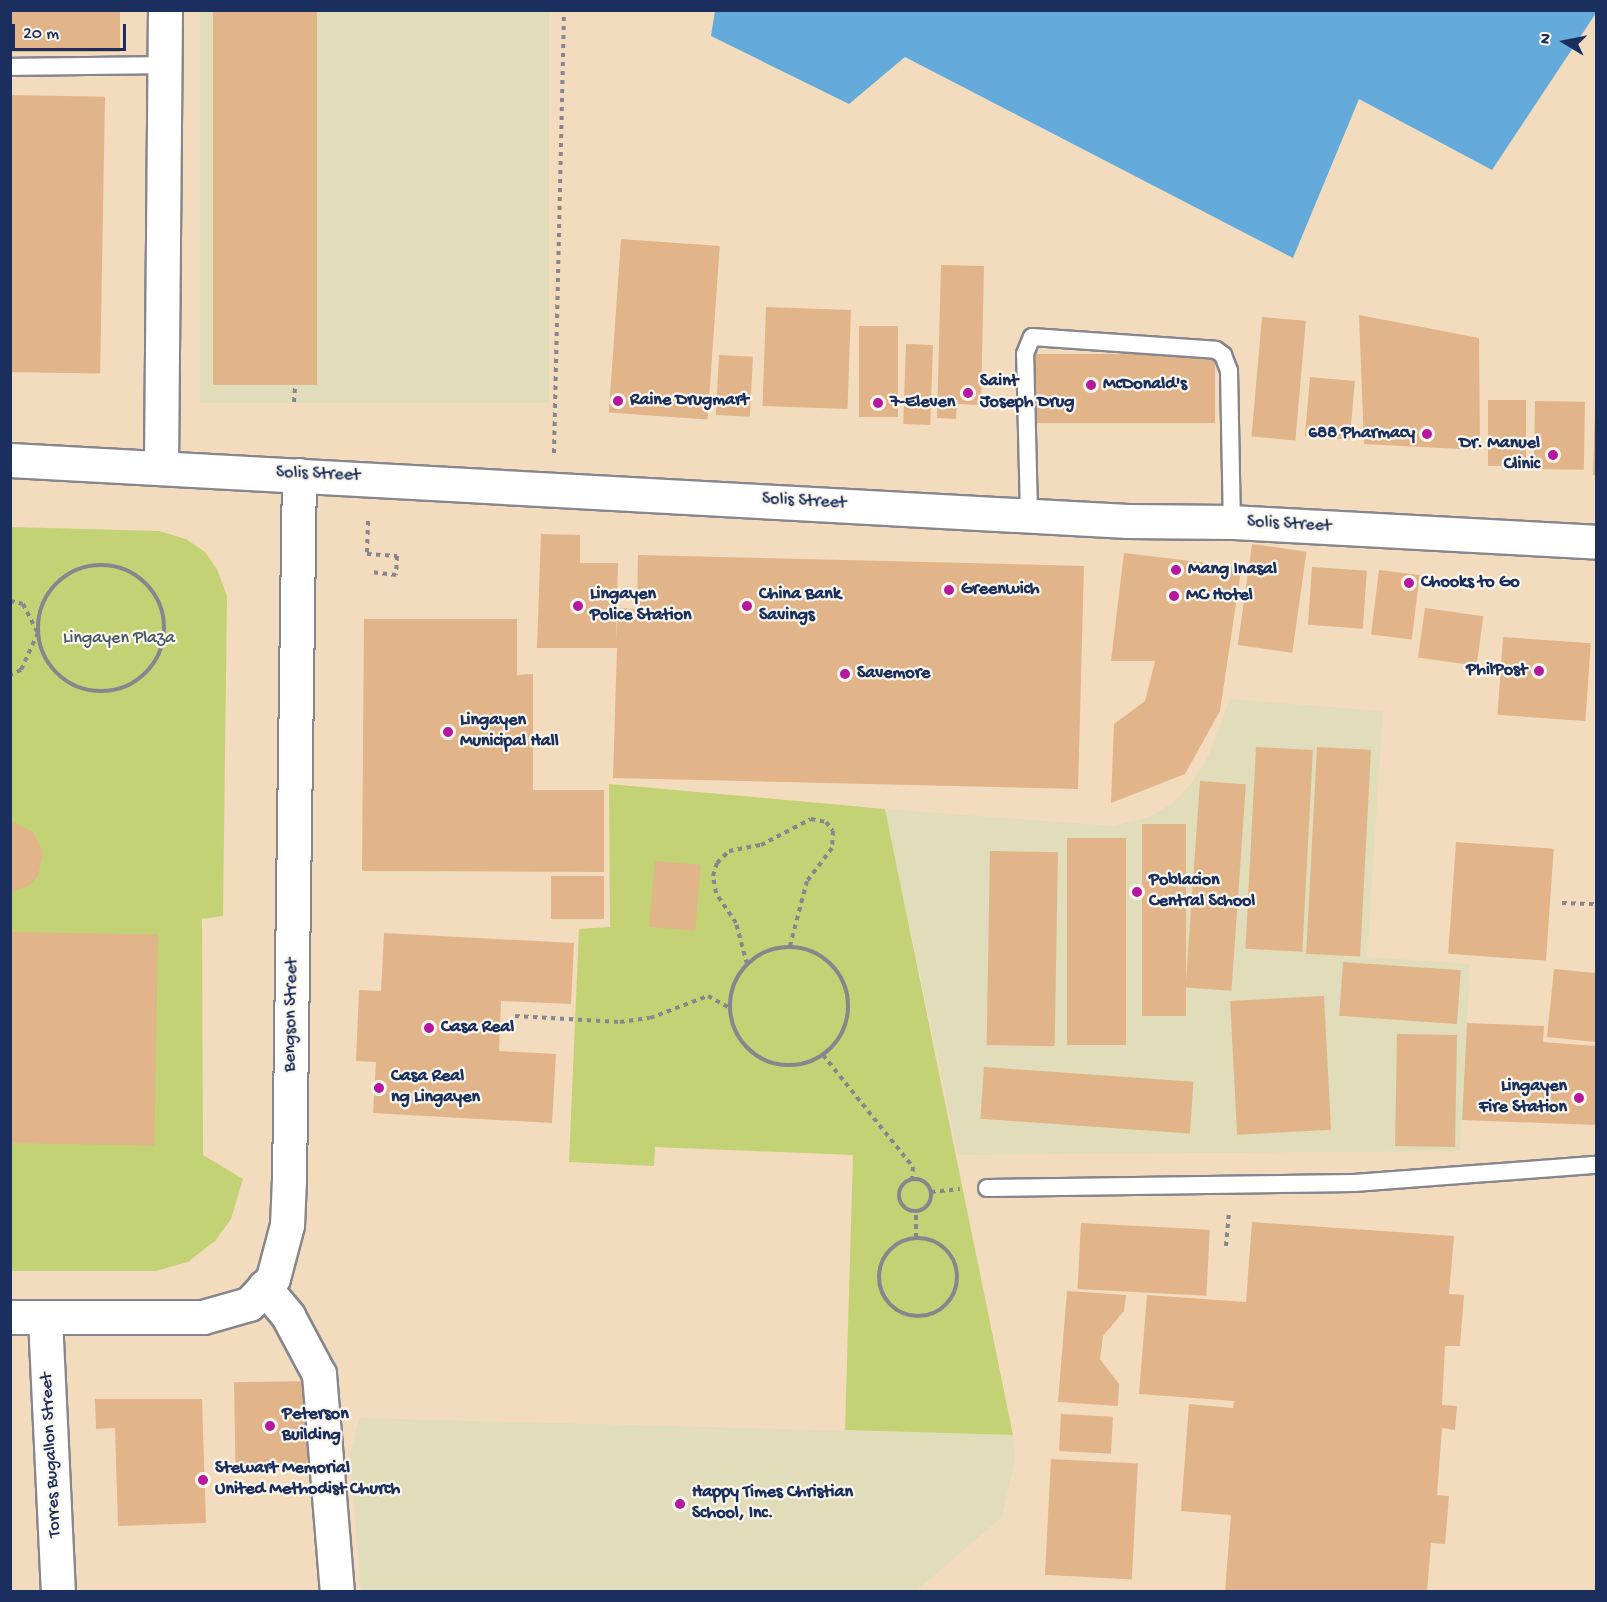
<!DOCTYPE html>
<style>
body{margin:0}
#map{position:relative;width:1607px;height:1602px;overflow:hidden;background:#f3dcbd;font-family:"Gochi Hand",sans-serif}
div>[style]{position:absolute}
.built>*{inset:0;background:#e1dcba;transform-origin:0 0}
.green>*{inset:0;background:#c2d274}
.water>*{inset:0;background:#64aada}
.building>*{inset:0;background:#e1b489;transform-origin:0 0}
.path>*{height:4px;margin-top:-2px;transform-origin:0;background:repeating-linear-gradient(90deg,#87868e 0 4.5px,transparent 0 9px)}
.path>.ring{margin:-2px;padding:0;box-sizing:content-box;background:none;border:4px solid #87868e;border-radius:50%}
.roads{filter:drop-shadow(2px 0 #87868e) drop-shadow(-2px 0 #87868e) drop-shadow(0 2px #87868e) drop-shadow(0 -2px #87868e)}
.service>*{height:16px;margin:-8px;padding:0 8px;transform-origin:8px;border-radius:8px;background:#fff}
.minor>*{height:33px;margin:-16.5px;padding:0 16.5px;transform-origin:16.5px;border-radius:16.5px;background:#fff}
.tertiary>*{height:33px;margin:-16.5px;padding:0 16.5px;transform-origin:16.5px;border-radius:16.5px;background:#fff}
.trunk>*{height:33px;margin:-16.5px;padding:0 16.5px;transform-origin:16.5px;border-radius:16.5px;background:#fff}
.dots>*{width:16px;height:16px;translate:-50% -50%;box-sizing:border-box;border:3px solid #fbf7ec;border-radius:50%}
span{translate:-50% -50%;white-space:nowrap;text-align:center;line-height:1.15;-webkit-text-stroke:4.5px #fbf7ec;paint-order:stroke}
.poi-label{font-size:18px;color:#1b2f5e;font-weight:700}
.left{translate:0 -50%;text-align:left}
.right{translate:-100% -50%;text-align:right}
.street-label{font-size:18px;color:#1b2f5e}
.park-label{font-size:18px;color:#455864}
.frame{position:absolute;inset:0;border:12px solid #1b2f5e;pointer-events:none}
.north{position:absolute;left:1535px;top:12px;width:60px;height:60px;-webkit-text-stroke:4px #fbf7ec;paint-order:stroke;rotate:280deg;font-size:16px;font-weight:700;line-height:24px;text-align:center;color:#1b2f5e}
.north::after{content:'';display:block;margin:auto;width:21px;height:27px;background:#1b2f5e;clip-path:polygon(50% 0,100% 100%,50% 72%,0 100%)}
.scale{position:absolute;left:12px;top:24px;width:114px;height:27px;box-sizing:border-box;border:3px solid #1b2f5e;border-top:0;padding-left:8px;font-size:18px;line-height:21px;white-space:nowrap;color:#1b2f5e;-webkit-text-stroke:4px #fbf7ec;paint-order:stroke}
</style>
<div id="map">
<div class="built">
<div style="left:200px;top:11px;width:349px;height:392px"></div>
<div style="clip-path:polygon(1230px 699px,1383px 711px,1367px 957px,1470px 964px,1460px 1151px,958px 1155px,885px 809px,1113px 826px,1149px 817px,1173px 803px,1193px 781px,1209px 755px)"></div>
<div style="clip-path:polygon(359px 1418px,1013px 1435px,1015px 1460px,1002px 1517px,916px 1591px,361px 1591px,350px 1455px)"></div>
</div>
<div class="green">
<div style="clip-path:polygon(11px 527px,159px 531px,186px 539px,205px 552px,217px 569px,227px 596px,223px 916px,202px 919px,203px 1155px,243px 1179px,231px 1219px,215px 1241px,188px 1262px,156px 1271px,11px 1271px)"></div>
<div style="clip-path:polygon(609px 784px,885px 809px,1013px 1435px,845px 1430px,853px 1155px,655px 1147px,654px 1166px,569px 1162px,579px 929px,610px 927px)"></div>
</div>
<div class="water">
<div style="clip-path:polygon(715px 11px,1596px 10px,1596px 13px,1492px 170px,1359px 99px,1293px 258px,905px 57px,849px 104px,711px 36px)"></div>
</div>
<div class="building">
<div style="left:10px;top:10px;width:110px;height:42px"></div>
<div style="left:213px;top:10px;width:104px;height:375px"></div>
<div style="left:10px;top:95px;width:95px;height:277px;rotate:1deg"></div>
<div style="left:621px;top:239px;width:99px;height:174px;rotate:4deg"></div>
<div style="clip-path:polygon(941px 265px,984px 266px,981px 405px,957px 404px,956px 419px,937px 418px)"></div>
<div style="left:766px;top:307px;width:85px;height:99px;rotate:2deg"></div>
<div style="clip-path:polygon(1359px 315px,1479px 338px,1480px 450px,1364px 444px)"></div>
<div style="left:1262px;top:317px;width:44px;height:120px;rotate:5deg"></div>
<div style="left:859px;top:326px;width:39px;height:91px"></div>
<div style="left:906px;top:344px;width:27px;height:80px;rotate:2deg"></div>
<div style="left:1033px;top:354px;width:182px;height:69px"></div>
<div style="left:719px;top:355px;width:34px;height:60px;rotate:3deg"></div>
<div style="left:1310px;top:377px;width:45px;height:59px;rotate:5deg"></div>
<div style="left:1488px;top:400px;width:38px;height:66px"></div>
<div style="left:1535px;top:401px;width:50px;height:68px;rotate:1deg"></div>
<div style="clip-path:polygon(1595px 411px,1596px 411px,1596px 475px,1593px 475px)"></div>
<div style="clip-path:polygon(541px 534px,580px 535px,580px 563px,618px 563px,616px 644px,618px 608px,637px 609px,638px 555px,1084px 566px,1078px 789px,613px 778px,617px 648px,537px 648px)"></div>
<div style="left:1252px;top:544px;width:55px;height:102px;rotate:8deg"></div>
<div style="clip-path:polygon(1124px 553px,1240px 567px,1240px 577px,1220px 711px,1185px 774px,1111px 803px,1114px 724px,1145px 701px,1155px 661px,1111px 661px)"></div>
<div style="left:1312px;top:567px;width:55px;height:58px;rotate:4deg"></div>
<div style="left:1379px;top:570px;width:41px;height:65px;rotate:7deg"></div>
<div style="left:1425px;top:608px;width:59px;height:50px;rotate:8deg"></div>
<div style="clip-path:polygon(364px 619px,517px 619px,517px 675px,533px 674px,533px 790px,604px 790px,604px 872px,362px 871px)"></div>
<div style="left:1503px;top:637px;width:88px;height:78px;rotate:4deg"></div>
<div style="left:1256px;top:747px;width:57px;height:202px;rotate:3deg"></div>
<div style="left:1317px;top:747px;width:54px;height:207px;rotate:3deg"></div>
<div style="left:1200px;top:781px;width:46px;height:207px;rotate:4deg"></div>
<div style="clip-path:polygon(10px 821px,33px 832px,43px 852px,38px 876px,30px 885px,10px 893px)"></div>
<div style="left:1142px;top:824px;width:44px;height:192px"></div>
<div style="left:1067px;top:838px;width:59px;height:207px"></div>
<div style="left:1456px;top:842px;width:98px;height:112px;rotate:4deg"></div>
<div style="left:990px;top:851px;width:68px;height:194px;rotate:1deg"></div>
<div style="left:655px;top:861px;width:46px;height:66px;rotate:5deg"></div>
<div style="left:551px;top:876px;width:53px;height:43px"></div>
<div style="left:10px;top:932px;width:148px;height:211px;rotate:1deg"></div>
<div style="clip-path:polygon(384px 933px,574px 943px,571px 1004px,501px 1001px,499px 1051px,556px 1054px,552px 1123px,373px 1113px,376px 1062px,356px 1061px,359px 990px,381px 991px)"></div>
<div style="left:1343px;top:962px;width:118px;height:54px;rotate:4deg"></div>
<div style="clip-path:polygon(1554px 969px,1596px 973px,1596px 1042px,1547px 1037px)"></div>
<div style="left:1324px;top:996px;width:134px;height:94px;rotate:87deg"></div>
<div style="clip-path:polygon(1467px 1023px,1544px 1026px,1543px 1042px,1596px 1046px,1596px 1125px,1462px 1120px)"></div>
<div style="left:1397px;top:1034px;width:60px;height:112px;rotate:1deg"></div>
<div style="left:984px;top:1067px;width:210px;height:52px;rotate:4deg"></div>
<div style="clip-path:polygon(1252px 1222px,1454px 1236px,1449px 1294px,1464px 1295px,1460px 1346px,1445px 1346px,1442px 1405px,1457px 1406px,1455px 1430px,1442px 1428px,1437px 1495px,1449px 1496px,1445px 1544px,1431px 1543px,1427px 1592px,1225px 1592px,1231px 1515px,1181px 1511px,1189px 1404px,1233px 1408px,1234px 1401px,1139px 1394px,1147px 1295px,1246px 1302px)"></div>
<div style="left:1081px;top:1223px;width:129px;height:66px;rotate:3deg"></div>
<div style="clip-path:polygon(1067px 1291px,1126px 1295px,1124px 1311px,1103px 1336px,1100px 1359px,1119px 1384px,1118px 1406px,1058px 1402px)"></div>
<div style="left:306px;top:1381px;width:88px;height:72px;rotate:89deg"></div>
<div style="clip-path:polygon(95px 1399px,202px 1399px,206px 1523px,118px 1526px,115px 1428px,96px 1429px)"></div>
<div style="left:1061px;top:1414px;width:52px;height:37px;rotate:3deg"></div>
<div style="left:1051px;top:1459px;width:87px;height:116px;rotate:3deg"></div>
</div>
<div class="path">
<div style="left:294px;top:402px;width:15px;rotate:-86deg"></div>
<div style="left:554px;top:453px;width:443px;rotate:-88.7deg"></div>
<div style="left:368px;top:521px;width:33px;rotate:92deg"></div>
<div style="left:367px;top:554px;width:30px;rotate:4deg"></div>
<div style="left:397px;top:556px;width:19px;rotate:93deg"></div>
<div style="left:396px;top:575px;width:25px;rotate:-173deg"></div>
<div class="ring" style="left:38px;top:565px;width:122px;height:122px"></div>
<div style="left:10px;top:601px;width:13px;rotate:13deg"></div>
<div style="left:23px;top:604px;width:33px;rotate:63deg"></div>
<div style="left:38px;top:633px;width:41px;rotate:114.7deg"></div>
<div style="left:21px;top:670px;width:12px;rotate:156deg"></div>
<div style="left:1562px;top:903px;width:34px;rotate:2deg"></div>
<div class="ring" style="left:730px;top:947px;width:114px;height:114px"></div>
<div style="left:747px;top:964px;width:42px;rotate:-105deg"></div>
<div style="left:736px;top:923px;width:36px;rotate:-124deg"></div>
<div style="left:716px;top:893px;width:17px;rotate:-100deg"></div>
<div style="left:713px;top:876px;width:14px;rotate:-73deg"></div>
<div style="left:717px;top:863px;width:17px;rotate:-45deg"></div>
<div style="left:729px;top:851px;width:33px;rotate:-11deg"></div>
<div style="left:761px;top:845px;width:56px;rotate:-27.5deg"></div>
<div style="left:811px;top:819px;width:15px;rotate:11deg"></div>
<div style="left:826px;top:822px;width:11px;rotate:52deg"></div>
<div style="left:833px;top:831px;width:17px;rotate:93deg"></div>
<div style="left:832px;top:848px;width:41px;rotate:127.1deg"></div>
<div style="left:807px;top:881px;width:67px;rotate:104.7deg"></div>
<div style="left:515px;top:1016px;width:105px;rotate:3.3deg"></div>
<div style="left:620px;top:1022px;width:30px;rotate:-8deg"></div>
<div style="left:650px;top:1018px;width:62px;rotate:-20.8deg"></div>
<div style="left:708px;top:996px;width:25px;rotate:29deg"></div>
<div style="left:823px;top:1055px;width:144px;rotate:51.2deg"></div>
<div style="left:913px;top:1167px;width:12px;rotate:95deg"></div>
<div class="ring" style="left:899px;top:1179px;width:28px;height:28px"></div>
<div style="left:931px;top:1192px;width:29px;rotate:-6deg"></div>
<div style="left:916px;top:1238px;width:27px;rotate:-90deg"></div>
<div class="ring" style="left:879px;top:1238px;width:74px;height:74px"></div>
<div style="left:1226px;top:1246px;width:34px;rotate:-85deg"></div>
</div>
<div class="roads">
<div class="service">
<div style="left:10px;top:67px;width:154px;rotate:-0.7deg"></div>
<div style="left:1029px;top:514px;width:160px;rotate:-91.4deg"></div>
<div style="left:1025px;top:354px;width:18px;rotate:-68deg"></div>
<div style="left:1032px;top:337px;width:184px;rotate:4deg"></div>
<div style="left:1216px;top:350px;width:9px;rotate:36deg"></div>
<div style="left:1223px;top:355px;width:17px;rotate:69deg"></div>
<div style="left:1229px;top:371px;width:151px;rotate:88.9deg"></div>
<div style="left:987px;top:1188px;width:367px;rotate:-0.8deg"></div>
<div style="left:1354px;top:1183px;width:243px;rotate:-4.3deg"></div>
</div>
<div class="minor">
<div style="left:264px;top:1287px;width:38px;rotate:50deg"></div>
<div style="left:288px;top:1316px;width:66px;rotate:61.9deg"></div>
<div style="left:319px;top:1374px;width:219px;rotate:85.3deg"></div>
<div style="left:45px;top:1318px;width:274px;rotate:87.3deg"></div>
</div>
<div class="tertiary">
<div style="left:161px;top:467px;width:457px;rotate:-89.5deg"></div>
<div style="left:10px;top:1317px;width:193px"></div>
<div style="left:203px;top:1317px;width:48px;rotate:-15.8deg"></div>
<div style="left:249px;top:1304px;width:35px;rotate:-47deg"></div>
<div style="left:273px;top:1278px;width:55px;rotate:-75.2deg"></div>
<div style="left:287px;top:1225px;width:46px;rotate:-87.5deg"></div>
<div style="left:289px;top:1179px;width:704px;rotate:-89.19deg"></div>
</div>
<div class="trunk">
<div style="left:10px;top:460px;width:1119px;rotate:3.13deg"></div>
<div style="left:1127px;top:521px;width:105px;rotate:0.5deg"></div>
<div style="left:1232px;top:522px;width:365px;rotate:3.1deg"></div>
</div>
</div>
<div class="dots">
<div style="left:1091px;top:385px;background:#b5179e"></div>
<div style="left:968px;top:393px;background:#b5179e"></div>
<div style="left:618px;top:401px;background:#b5179e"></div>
<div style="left:878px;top:403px;background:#b5179e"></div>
<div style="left:1427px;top:434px;background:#b5179e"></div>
<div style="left:1553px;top:455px;background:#b5179e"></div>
<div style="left:1176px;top:570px;background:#b5179e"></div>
<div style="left:1409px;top:583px;background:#b5179e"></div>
<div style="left:949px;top:590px;background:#b5179e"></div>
<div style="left:1174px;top:596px;background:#b5179e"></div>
<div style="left:578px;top:606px;background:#b5179e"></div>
<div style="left:747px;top:606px;background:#b5179e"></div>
<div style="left:1539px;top:671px;background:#b5179e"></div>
<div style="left:845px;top:674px;background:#b5179e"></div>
<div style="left:448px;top:732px;background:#b5179e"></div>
<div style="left:1137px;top:892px;background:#b5179e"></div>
<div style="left:429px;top:1028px;background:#b5179e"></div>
<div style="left:379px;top:1088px;background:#b5179e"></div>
<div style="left:1579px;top:1098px;background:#b5179e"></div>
<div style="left:270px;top:1426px;background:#b5179e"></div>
<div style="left:203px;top:1480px;background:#b5179e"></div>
<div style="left:680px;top:1504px;background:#b5179e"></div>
</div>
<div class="poi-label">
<span class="left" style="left:980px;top:393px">Saint<br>Joseph Drug</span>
<span class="left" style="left:1103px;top:385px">McDonald's</span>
<span class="left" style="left:630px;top:401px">Raine Drugmart</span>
<span class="left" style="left:890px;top:403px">7-Eleven</span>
<span class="right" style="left:1415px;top:434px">688 Pharmacy</span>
<span class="right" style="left:1540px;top:455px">Dr. Manuel<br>Clinic</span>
<span class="left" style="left:1188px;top:570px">Mang Inasal</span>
<span class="left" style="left:1421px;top:583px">Chooks to Go</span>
<span class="left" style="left:961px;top:590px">Greenwich</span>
<span class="left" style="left:590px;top:606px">Lingayen<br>Police Station</span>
<span class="left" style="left:759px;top:606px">China Bank<br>Savings</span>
<span class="left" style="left:1186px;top:596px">MC Hotel</span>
<span class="right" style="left:1527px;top:671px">PhilPost</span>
<span class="left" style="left:857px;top:674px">Savemore</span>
<span class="left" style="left:460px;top:732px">Lingayen<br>Municipal Hall</span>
<span class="left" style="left:1149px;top:892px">Poblacion<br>Central School</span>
<span class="left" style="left:441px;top:1028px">Casa Real</span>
<span class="left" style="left:391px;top:1088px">Casa Real<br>ng Lingayen</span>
<span class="right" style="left:1567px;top:1098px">Lingayen<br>Fire Station</span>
<span class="left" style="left:282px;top:1426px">Peterson<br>Building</span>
<span class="left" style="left:215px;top:1480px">Stewart Memorial<br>United Methodist Church</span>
<span class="left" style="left:692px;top:1504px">Happy Times Christian<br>School, Inc.</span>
</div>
<div class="street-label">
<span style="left:318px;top:475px;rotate:2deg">Solis Street</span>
<span style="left:804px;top:502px;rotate:3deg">Solis Street</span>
<span style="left:1289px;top:525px;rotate:3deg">Solis Street</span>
<span style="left:292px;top:1015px;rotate:-89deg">Bengson Street</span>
<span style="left:52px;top:1455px;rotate:-93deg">Torres Bugallon Street</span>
</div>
<div class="park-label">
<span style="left:119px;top:639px">Lingayen Plaza</span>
</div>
<div class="frame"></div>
<div class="north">N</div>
<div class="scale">20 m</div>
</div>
